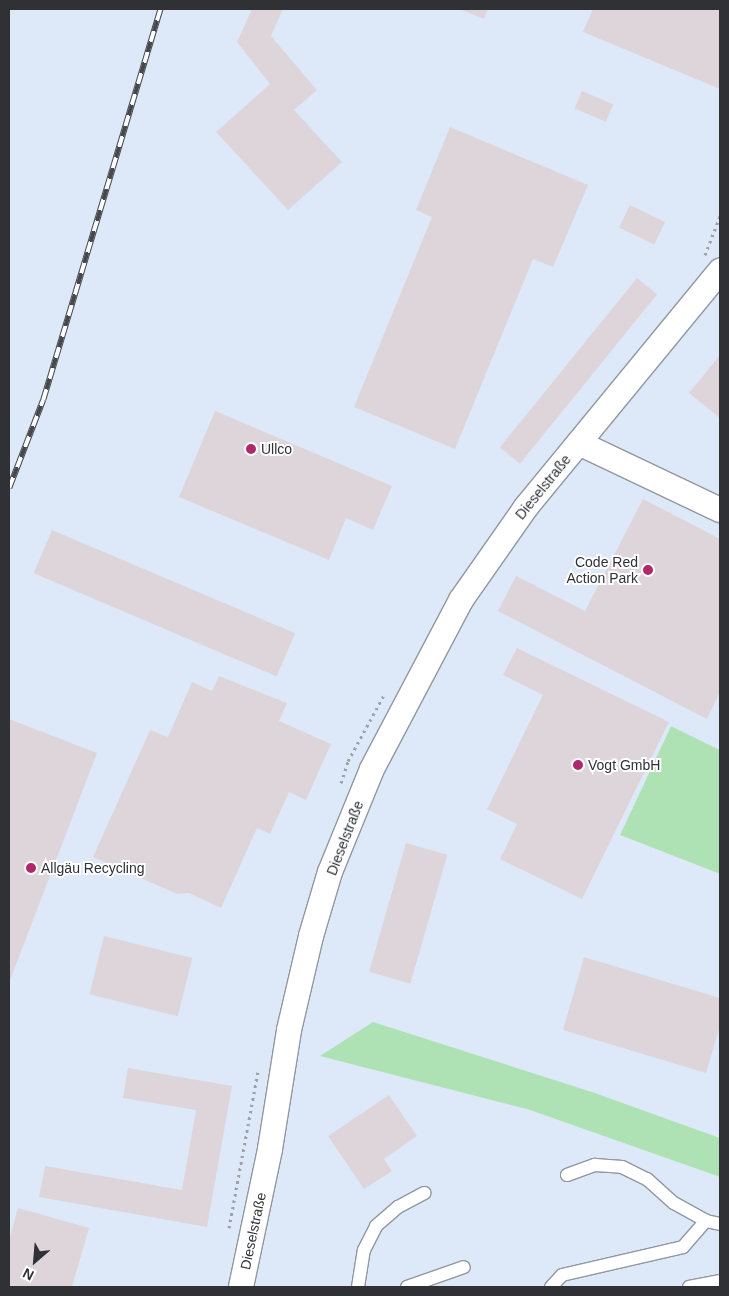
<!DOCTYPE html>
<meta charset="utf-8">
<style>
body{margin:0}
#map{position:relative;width:729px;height:1296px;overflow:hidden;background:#eef5fd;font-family:Helvetica,sans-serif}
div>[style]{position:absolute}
.built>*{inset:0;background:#dde9f8}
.green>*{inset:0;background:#aee2b5}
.building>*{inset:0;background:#ded5db;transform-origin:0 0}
.path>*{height:3px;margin-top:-1.5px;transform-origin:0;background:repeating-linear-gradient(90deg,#9ca0a7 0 2.5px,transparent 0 6.5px)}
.roads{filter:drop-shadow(1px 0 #91979f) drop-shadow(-1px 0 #91979f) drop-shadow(0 1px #91979f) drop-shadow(0 -1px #91979f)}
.service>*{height:12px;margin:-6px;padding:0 6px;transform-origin:6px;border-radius:6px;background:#fff}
.minor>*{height:24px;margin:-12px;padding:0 12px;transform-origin:12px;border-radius:12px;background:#fff}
.rail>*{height:5.5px;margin-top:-2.75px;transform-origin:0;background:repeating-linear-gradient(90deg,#fff 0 11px,#46484d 0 22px);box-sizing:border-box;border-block:1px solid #46484d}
.dots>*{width:14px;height:14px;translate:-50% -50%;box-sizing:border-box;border:2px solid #fff;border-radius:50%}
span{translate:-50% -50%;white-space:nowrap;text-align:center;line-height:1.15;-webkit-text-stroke:4px #fff;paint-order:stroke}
.poi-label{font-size:14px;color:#2f3135}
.left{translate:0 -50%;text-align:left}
.right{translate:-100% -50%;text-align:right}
.street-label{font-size:14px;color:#2f3135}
.frame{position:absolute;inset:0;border:10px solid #2f3135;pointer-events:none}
.north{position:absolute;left:10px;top:1236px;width:50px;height:50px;-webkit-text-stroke:4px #fff;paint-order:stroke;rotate:207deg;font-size:14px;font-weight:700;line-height:20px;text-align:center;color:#2f3135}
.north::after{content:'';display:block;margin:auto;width:18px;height:22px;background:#2f3135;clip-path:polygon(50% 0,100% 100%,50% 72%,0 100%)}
</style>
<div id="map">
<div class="built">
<div style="clip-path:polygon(9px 9px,720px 9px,720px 750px,671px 726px,620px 835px,720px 874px,720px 1138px,595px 1093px,527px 1109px,720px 1177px,720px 1287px,9px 1287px)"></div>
</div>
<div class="green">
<div style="clip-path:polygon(671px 726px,720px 750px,720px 874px,620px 835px)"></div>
<div style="clip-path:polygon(373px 1022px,595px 1093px,720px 1138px,720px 1177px,527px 1109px,320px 1056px)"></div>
</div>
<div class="building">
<div style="clip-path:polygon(252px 9px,283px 9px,271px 36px,317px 90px,294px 110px,342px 162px,288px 210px,216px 132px,270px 84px,237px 42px)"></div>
<div style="clip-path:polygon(459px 9px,488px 9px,484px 19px)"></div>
<div style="clip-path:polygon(593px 9px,720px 9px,720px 89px,583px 32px)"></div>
<div style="left:582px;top:91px;width:34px;height:19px;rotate:23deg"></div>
<div style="clip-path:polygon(450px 127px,588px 185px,553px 267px,533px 259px,455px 449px,354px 407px,432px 217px,416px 210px)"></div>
<div style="left:630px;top:205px;width:39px;height:25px;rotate:26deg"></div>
<div style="left:637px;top:278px;width:26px;height:218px;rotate:39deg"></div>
<div style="clip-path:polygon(720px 355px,720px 418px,689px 393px)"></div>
<div style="clip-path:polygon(215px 411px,392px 486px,373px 530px,346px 518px,329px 560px,179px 497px)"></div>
<div style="clip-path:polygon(643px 499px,720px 539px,720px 692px,707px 719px,498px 611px,516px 576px,585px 611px)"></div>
<div style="left:52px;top:530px;width:264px;height:47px;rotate:23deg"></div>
<div style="clip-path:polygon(517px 648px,669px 722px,582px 899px,500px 859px,517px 824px,487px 809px,543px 695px,503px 675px)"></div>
<div style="clip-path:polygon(219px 676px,287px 703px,279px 721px,331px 744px,306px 800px,289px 792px,270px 834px,257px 828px,221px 908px,189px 893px,177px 894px,93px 857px,150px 730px,168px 737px,192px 682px,212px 691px)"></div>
<div style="clip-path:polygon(9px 719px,97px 753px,9px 983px)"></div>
<div style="left:406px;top:843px;width:43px;height:134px;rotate:16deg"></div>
<div style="left:104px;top:936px;width:91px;height:60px;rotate:14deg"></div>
<div style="clip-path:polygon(584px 957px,720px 998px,720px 1026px,706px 1073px,563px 1030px)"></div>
<div style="clip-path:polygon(128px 1068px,232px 1086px,207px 1227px,39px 1197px,45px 1166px,182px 1190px,196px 1110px,123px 1098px)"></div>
<div style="clip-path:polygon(389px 1095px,417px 1136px,384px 1159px,392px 1171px,364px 1189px,328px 1136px)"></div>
<div style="clip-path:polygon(18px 1208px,89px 1228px,72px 1287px,9px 1287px,9px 1240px)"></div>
</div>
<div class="path">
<div style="left:705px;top:255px;width:42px;rotate:-69deg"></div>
<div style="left:341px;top:783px;width:23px;rotate:-72deg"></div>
<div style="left:348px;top:761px;width:75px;rotate:-61.4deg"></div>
<div style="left:229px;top:1228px;width:159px;rotate:-79.5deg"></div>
</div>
<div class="roads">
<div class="service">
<div style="left:567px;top:1175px;width:30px;rotate:-20deg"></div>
<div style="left:595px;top:1165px;width:27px;rotate:4deg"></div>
<div style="left:622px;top:1167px;width:28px;rotate:26deg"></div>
<div style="left:647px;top:1179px;width:36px;rotate:42deg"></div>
<div style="left:674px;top:1203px;width:37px;rotate:29deg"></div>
<div style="left:706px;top:1221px;width:14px;rotate:12deg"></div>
<div style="left:358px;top:1287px;width:37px;rotate:-81deg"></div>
<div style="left:364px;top:1250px;width:27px;rotate:-63deg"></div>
<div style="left:376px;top:1226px;width:29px;rotate:-41deg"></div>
<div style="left:398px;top:1207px;width:30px;rotate:-28deg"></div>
<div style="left:407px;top:1287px;width:60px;rotate:-19.3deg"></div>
<div style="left:551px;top:1287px;width:16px;rotate:-47deg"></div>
<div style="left:562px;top:1275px;width:124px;rotate:-13deg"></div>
<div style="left:683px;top:1247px;width:35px;rotate:-49deg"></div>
<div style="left:689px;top:1287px;width:32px;rotate:-11deg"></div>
</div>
<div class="minor">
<div style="left:579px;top:443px;width:156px;rotate:25.4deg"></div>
<div style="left:241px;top:1287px;width:141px;rotate:-78.1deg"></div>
<div style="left:270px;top:1149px;width:121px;rotate:-80.9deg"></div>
<div style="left:289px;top:1030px;width:97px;rotate:-76.8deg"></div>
<div style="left:311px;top:936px;width:67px;rotate:-73.5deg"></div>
<div style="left:330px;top:872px;width:111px;rotate:-67.8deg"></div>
<div style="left:372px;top:769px;width:191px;rotate:-62.2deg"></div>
<div style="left:461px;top:600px;width:113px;rotate:-55deg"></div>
<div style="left:526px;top:507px;width:306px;rotate:-50.6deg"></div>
</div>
</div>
<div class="rail">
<div style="left:9px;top:488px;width:94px;rotate:-68.9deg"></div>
<div style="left:43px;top:400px;width:408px;rotate:-73.3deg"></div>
</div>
<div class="dots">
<div style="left:251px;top:449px;background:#af286c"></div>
<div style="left:648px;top:570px;background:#af286c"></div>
<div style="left:578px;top:765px;background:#af286c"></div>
<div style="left:31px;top:868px;background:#af286c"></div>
</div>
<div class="poi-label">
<span class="left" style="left:261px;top:449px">Ullco</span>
<span class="right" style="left:638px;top:570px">Code Red<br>Action Park</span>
<span class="left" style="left:588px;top:765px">Vogt GmbH</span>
<span class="left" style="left:41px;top:868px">Allgäu Recycling</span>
</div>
<div class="street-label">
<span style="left:543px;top:487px;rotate:-51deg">Dieselstraße</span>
<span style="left:345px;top:838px;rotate:-69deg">Dieselstraße</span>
<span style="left:253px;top:1231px;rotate:-78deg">Dieselstraße</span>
</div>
<div class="frame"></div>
<div class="north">N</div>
</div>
